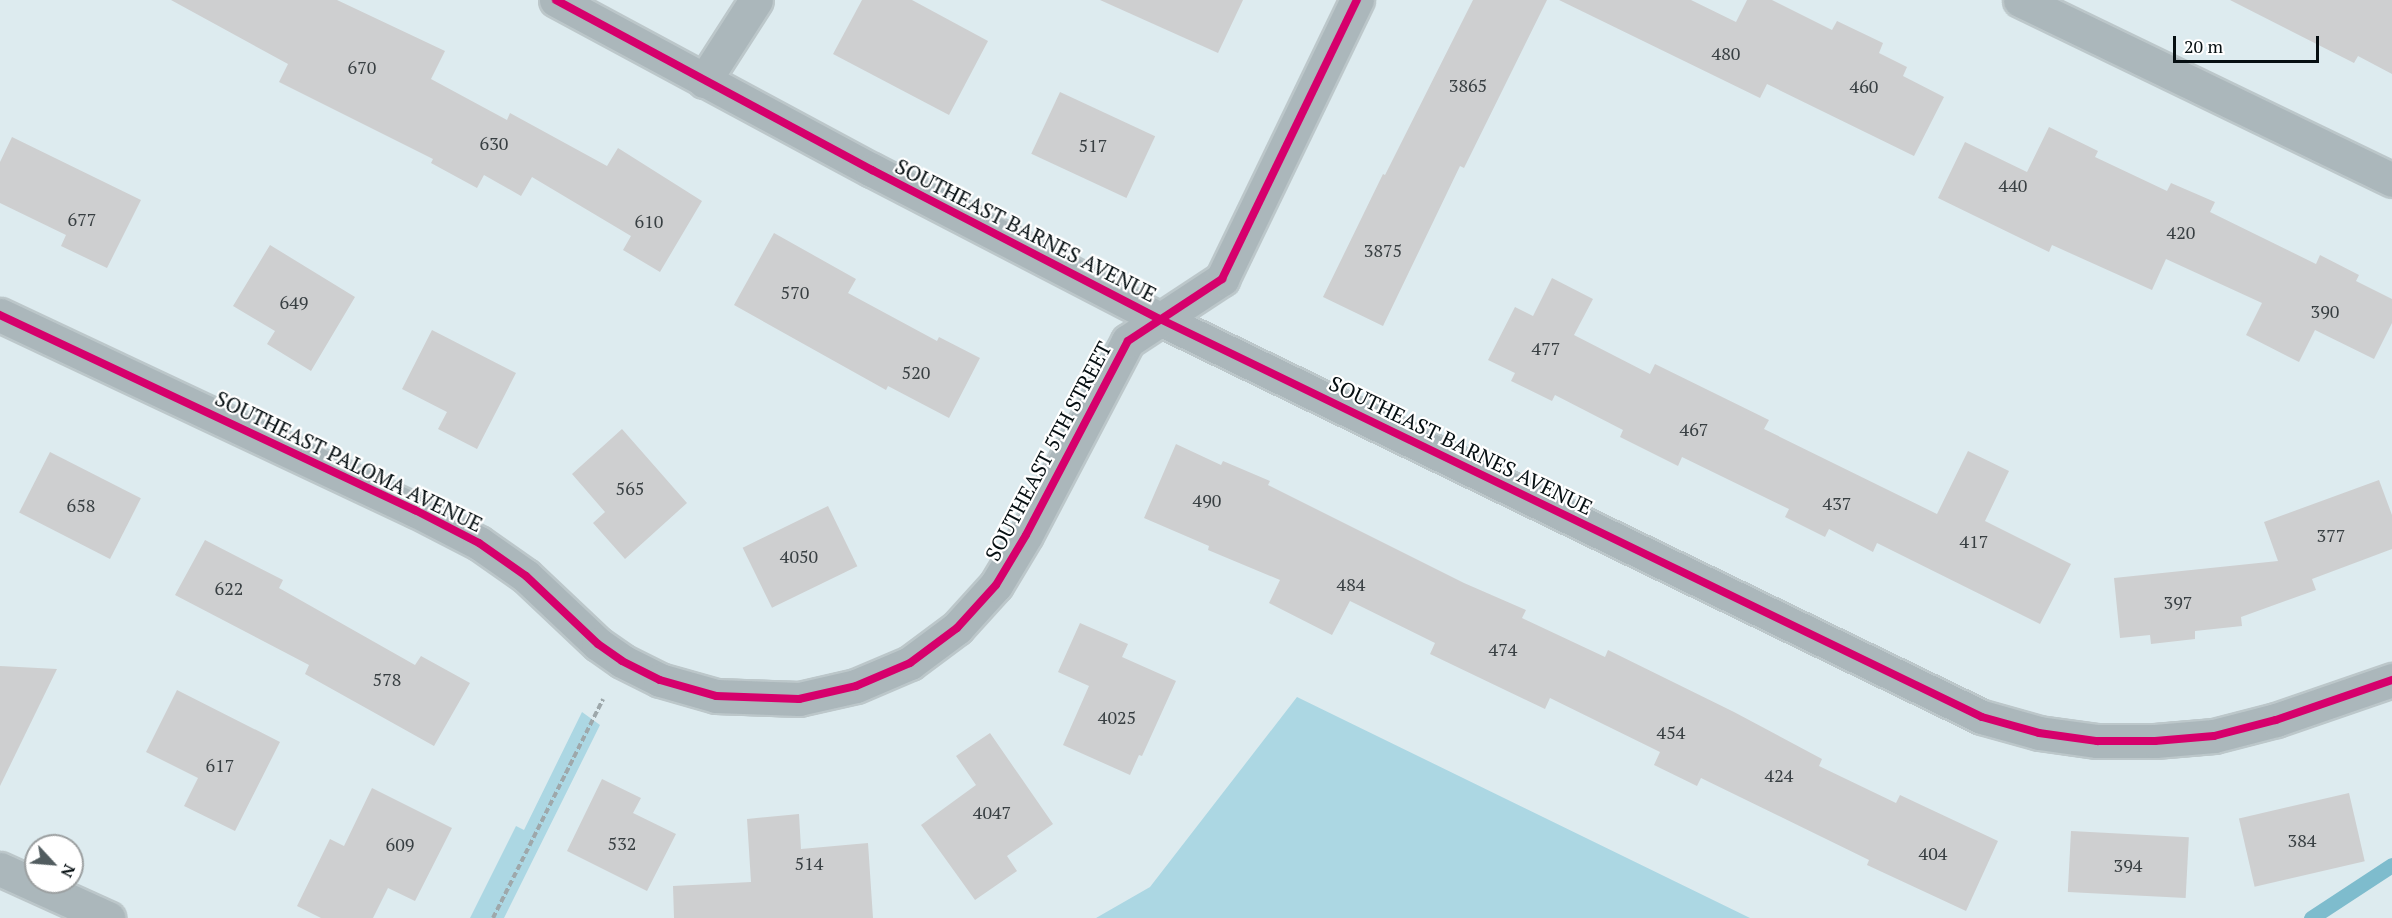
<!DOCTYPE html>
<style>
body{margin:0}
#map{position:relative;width:2392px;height:918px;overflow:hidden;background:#ddebef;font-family:"PT Serif",serif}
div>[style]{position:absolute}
.green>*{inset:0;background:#acd7e3}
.stream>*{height:15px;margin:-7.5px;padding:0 7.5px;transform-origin:7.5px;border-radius:7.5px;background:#7ebccd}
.building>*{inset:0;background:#cecfd0;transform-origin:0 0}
.path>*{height:4px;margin-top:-2px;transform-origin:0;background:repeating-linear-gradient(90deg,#9ea8ab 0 6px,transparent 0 9px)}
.roads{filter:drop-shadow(2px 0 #bcc7ca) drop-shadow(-2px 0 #bcc7ca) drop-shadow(0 2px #bcc7ca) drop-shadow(0 -2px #bcc7ca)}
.minor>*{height:33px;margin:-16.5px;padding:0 16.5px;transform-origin:16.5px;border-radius:16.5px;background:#abb7bb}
.cycleway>*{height:8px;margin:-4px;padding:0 4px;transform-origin:4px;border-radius:4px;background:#d6006c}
span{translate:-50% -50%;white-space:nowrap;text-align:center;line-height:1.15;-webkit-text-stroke:4.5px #fff;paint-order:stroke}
.number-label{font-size:18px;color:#383f42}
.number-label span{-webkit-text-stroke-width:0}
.street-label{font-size:21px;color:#060f12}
.north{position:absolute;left:24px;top:834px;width:60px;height:60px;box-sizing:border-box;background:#fff;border:2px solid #9b9fa0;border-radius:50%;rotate:116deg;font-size:16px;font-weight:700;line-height:24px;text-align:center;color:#060f12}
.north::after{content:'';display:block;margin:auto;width:21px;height:27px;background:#515c5f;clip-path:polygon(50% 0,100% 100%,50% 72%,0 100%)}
.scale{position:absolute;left:2173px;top:36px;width:146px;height:27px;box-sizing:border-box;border:3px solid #060f12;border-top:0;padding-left:8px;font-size:18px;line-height:21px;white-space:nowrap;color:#060f12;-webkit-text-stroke:4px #fff;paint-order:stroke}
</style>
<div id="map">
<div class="green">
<div style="clip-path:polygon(1297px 697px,1750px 918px,1096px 918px,1150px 887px)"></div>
<div style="clip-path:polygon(582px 712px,600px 725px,504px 918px,470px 918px,516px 826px,524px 830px)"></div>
</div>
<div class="stream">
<div style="left:2311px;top:918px;width:97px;rotate:-33.2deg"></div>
</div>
<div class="building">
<div style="clip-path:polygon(171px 0,337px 0,445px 51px,431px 79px,507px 120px,510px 113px,607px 166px,618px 148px,702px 201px,660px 272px,623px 250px,631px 236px,532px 177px,521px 196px,484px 175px,477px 188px,431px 163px,433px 159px,279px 82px,288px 64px)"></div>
<div style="clip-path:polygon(862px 0,912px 0,988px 41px,949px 115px,833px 54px)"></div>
<div style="clip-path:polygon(1100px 0,1243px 0,1218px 53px)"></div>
<div style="clip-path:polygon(1473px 0,1547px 0,1464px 168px,1460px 166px,1383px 326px,1323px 297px,1383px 174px,1385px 175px)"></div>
<div style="clip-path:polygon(1559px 0,1691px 0,1736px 22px,1747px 0,1772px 0,1832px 30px,1837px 21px,1883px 43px,1879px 53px,1907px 67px,1903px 76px,1944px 97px,1914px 156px,1767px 84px,1760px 98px)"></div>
<div style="clip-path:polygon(2230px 0,2392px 0,2392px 74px,2358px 56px,2354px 63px)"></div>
<div style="left:1060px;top:92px;width:105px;height:68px;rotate:25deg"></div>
<div style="clip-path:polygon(2049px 127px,2098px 151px,2095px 157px,2167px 191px,2171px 183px,2215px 202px,2210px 212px,2316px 264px,2320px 255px,2359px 275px,2356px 281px,2392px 299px,2392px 323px,2374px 359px,2315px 330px,2299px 362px,2246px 335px,2262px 303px,2166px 259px,2152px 290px,2052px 245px,2049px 252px,1938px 198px,1965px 142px,2027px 172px)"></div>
<div style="clip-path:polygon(12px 137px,141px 200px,107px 268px,61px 246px,66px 235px,0 203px,0 162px)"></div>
<div style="clip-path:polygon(774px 233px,856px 279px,848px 293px,937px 341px,939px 337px,980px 358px,949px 418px,888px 386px,886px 390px,734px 305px)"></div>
<div style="clip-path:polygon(270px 245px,355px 297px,311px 371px,267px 344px,275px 331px,233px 306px)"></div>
<div style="clip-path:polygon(1552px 278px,1593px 299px,1574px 335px,1650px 374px,1655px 364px,1769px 420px,1764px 429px,1937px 514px,1968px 451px,2009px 471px,1985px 521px,2071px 564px,2040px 624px,1877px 543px,1873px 552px,1829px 529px,1825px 537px,1785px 517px,1789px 509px,1682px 457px,1678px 466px,1620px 437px,1623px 430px,1555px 395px,1552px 401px,1511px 381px,1515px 373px,1488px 360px,1515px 307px,1533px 316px)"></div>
<div style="clip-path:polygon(432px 330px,516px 373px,477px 449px,438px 429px,447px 412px,402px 389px)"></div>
<div style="clip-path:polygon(622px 429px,687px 503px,625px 559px,593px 523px,605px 512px,572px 474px)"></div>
<div style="clip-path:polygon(1176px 444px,1221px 465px,1223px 461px,1270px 481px,1268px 485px,1464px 583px,1526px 610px,1522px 618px,1605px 657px,1608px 650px,1734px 712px,1822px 759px,1819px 766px,1896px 803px,1900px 795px,1998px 841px,1966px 911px,1867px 865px,1869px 860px,1701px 778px,1697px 786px,1654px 765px,1660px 752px,1550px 698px,1545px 709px,1430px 654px,1435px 643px,1350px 601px,1332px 635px,1269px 603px,1280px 580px,1208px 550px,1209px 546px,1144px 518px)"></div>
<div style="left:50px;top:452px;width:102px;height:68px;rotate:27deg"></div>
<div style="clip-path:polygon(2379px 480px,2392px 515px,2392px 549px,2312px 579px,2316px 590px,2241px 617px,2242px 626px,2195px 631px,2195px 639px,2151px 644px,2150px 635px,2120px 638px,2114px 578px,2278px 561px,2264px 522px)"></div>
<div style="left:828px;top:506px;width:67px;height:95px;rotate:64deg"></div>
<div style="clip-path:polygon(205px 540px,283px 580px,279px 588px,415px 665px,421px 656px,470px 683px,434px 746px,305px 674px,309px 665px,175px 595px)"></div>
<div style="clip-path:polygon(1080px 623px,1128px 644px,1122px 657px,1176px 681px,1142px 756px,1139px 755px,1130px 775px,1063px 745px,1089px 686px,1058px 672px)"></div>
<div style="clip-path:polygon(0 666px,57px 669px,0 786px)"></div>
<div style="clip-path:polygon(177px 690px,280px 742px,235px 831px,184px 806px,198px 778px,146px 752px)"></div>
<div style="clip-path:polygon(990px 733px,1053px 824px,1007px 856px,1017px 871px,975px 900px,921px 825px,976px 785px,956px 756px)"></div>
<div style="clip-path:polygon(602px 779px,641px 798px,633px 813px,676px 834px,647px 891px,567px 851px)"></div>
<div style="clip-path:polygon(372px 788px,452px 828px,415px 901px,388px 888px,373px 918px,321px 918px,297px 906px,330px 839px,344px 846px)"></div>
<div style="left:2349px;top:793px;width:70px;height:113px;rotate:77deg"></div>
<div style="clip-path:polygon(799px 814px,801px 849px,868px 843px,873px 918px,674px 918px,673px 886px,751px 882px,747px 819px)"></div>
<div style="left:2071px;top:831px;width:118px;height:61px;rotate:3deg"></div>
</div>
<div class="path">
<div style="left:493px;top:918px;width:245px;rotate:-63.3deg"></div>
</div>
<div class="roads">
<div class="minor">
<div style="left:556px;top:0;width:359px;rotate:28.3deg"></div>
<div style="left:872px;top:170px;width:324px;rotate:27.4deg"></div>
<div style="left:1160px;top:319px;width:913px;rotate:25.84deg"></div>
<div style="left:1982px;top:717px;width:59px;rotate:15.7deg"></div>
<div style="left:2039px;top:733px;width:59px;rotate:7.9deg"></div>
<div style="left:2097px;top:741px;width:58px"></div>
<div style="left:2155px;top:741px;width:59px;rotate:-4.8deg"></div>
<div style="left:2214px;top:736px;width:64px;rotate:-14.5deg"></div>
<div style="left:2276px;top:720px;width:123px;rotate:-19deg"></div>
<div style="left:2020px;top:0;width:413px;rotate:25.8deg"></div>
<div style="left:704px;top:81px;width:96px;rotate:-57.3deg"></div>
<div style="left:0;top:315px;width:459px;rotate:25.2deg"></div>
<div style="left:415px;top:510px;width:72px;rotate:27.3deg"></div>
<div style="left:479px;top:543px;width:57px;rotate:35.1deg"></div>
<div style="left:526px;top:576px;width:99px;rotate:43.4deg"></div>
<div style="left:598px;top:644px;width:29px;rotate:35deg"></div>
<div style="left:622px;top:661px;width:42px;rotate:26.6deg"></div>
<div style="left:660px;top:680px;width:58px;rotate:15.9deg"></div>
<div style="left:716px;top:696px;width:83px;rotate:2.1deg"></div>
<div style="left:799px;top:699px;width:58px;rotate:-12.8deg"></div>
<div style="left:856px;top:686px;width:59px;rotate:-23.1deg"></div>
<div style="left:910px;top:663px;width:59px;rotate:-36.7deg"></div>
<div style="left:957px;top:628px;width:58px;rotate:-47.8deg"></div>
<div style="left:996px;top:585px;width:58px;rotate:-59deg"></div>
<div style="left:1026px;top:535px;width:219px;rotate:-62.3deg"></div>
<div style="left:1128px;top:341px;width:113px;rotate:-33.4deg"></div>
<div style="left:1222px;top:279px;width:310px;rotate:-64.2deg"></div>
<div style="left:0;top:869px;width:119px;rotate:24.4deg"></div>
</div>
</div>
<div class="cycleway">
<div style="left:556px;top:0;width:359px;rotate:28.3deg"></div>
<div style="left:872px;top:170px;width:324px;rotate:27.4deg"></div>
<div style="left:1160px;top:319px;width:913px;rotate:25.84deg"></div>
<div style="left:1982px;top:717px;width:59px;rotate:15.7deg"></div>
<div style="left:2039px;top:733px;width:59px;rotate:7.9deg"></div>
<div style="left:2097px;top:741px;width:58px"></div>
<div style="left:2155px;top:741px;width:59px;rotate:-4.8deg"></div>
<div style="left:2214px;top:736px;width:64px;rotate:-14.5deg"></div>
<div style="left:2276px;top:720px;width:123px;rotate:-19deg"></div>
<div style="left:0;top:315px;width:459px;rotate:25.2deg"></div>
<div style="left:415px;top:510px;width:72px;rotate:27.3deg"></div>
<div style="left:479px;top:543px;width:57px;rotate:35.1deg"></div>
<div style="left:526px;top:576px;width:99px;rotate:43.4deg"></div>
<div style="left:598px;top:644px;width:29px;rotate:35deg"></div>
<div style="left:622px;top:661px;width:42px;rotate:26.6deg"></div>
<div style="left:660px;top:680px;width:58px;rotate:15.9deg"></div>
<div style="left:716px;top:696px;width:83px;rotate:2.1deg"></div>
<div style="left:799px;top:699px;width:58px;rotate:-12.8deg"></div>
<div style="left:856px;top:686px;width:59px;rotate:-23.1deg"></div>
<div style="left:910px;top:663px;width:59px;rotate:-36.7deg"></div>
<div style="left:957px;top:628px;width:58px;rotate:-47.8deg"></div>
<div style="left:996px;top:585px;width:58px;rotate:-59deg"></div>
<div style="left:1026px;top:535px;width:219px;rotate:-62.3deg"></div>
<div style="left:1128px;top:341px;width:113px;rotate:-33.4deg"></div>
<div style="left:1222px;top:279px;width:310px;rotate:-64.2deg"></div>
</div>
<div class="number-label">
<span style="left:1726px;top:53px">480</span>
<span style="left:362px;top:67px">670</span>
<span style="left:1468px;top:85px">3865</span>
<span style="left:1864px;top:86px">460</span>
<span style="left:494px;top:143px">630</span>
<span style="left:1093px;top:145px">517</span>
<span style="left:2013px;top:185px">440</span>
<span style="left:82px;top:219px">677</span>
<span style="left:649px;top:221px">610</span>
<span style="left:2181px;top:232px">420</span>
<span style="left:1383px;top:250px">3875</span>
<span style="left:795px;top:292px">570</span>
<span style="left:294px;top:302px">649</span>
<span style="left:2325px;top:311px">390</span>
<span style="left:1546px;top:348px">477</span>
<span style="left:916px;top:372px">520</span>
<span style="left:1694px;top:429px">467</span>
<span style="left:630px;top:488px">565</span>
<span style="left:1207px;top:500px">490</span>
<span style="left:1837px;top:503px">437</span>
<span style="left:81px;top:505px">658</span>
<span style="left:2331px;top:535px">377</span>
<span style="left:1974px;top:541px">417</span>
<span style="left:799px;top:556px">4050</span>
<span style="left:1351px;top:584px">484</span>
<span style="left:229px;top:588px">622</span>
<span style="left:2178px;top:602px">397</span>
<span style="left:1503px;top:649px">474</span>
<span style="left:387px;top:679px">578</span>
<span style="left:1117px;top:717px">4025</span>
<span style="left:1671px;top:732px">454</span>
<span style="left:220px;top:765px">617</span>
<span style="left:1779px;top:775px">424</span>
<span style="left:992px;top:812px">4047</span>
<span style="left:2302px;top:840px">384</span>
<span style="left:622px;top:843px">532</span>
<span style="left:400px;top:844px">609</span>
<span style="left:1933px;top:853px">404</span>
<span style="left:809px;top:863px">514</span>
<span style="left:2128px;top:865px">394</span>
</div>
<div class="street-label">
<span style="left:1026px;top:230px;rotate:27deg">SOUTHEAST BARNES AVENUE</span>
<span style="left:1461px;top:445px;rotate:26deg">SOUTHEAST BARNES AVENUE</span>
<span style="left:1048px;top:451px;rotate:-62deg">SOUTHEAST 5TH STREET</span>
<span style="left:349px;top:461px;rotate:26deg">SOUTHEAST PALOMA AVENUE</span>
</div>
<div class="north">N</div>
<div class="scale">20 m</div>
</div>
